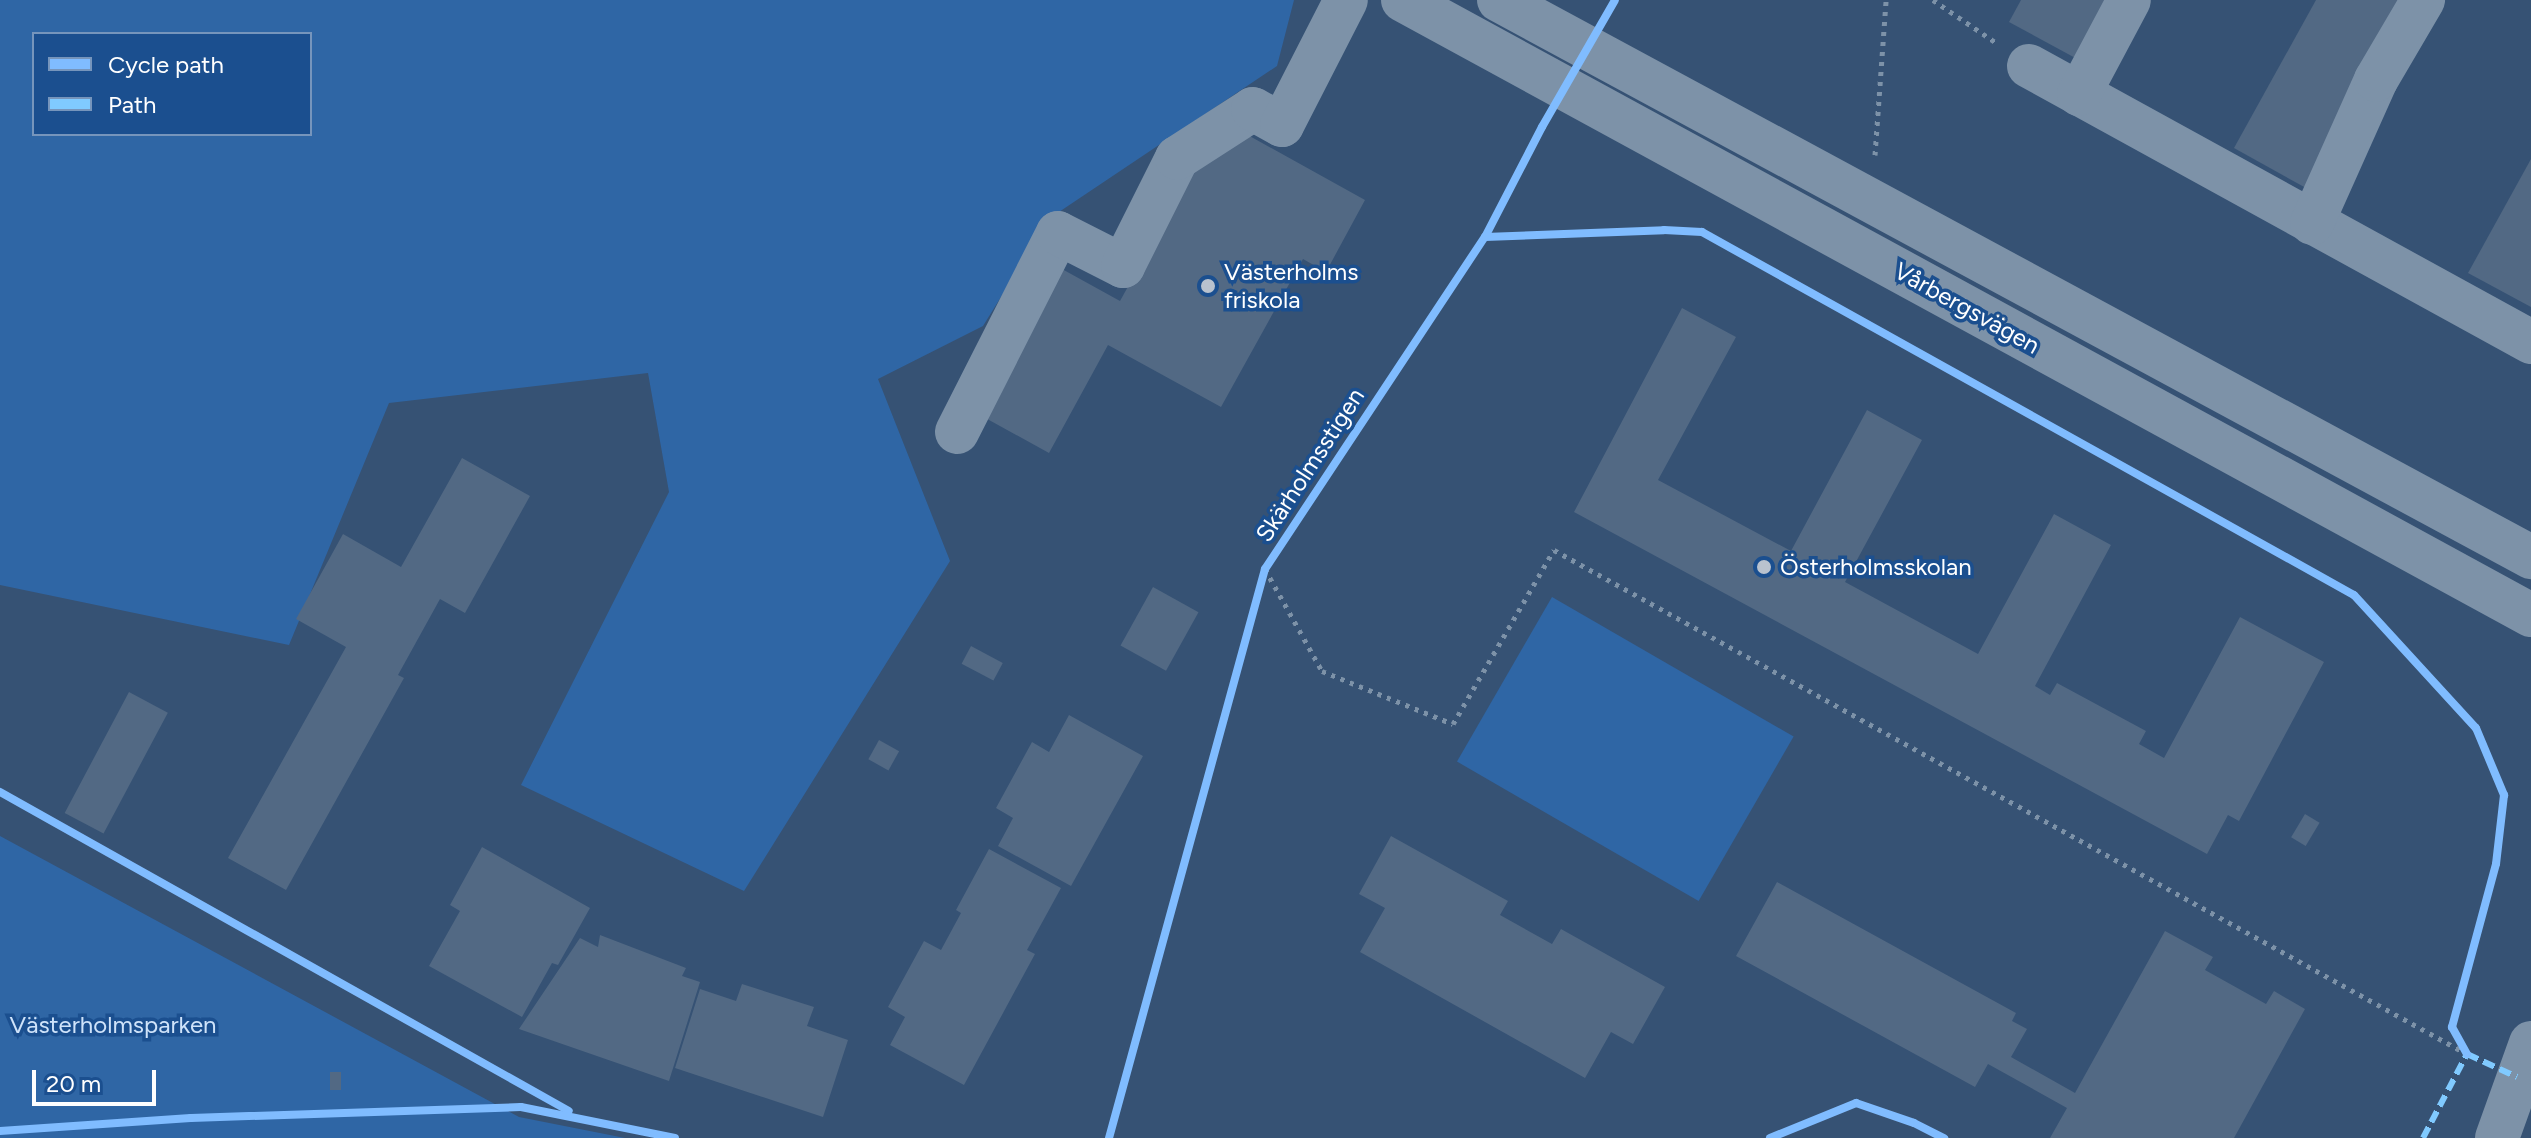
<!DOCTYPE html>
<meta charset="utf-8">
<style>
body{margin:0}
#map{position:relative;width:2531px;height:1138px;overflow:hidden;background:#365274;font-family:Figtree,sans-serif}
div>[style]{position:absolute}
.green>*{inset:0;background:#2f66a5;transform-origin:0 0}
.building>*{inset:0;background:#526984;transform-origin:0 0}
.path>*{height:5px;margin-top:-2.5px;transform-origin:0;background:repeating-linear-gradient(90deg,#7d92a8 0 4px,transparent 0 10px)}
.minor>*{height:44px;margin:-22px;padding:0 22px;transform-origin:22px;border-radius:22px;background:#7d92a8}
.quiet>*{height:6px;margin-top:-3px;transform-origin:0;background:repeating-linear-gradient(90deg,#80caff 0 12px,transparent 0 18px)}
.cycleway>*{height:8px;margin:-4px;padding:0 4px;transform-origin:4px;border-radius:4px;background:#80bcff}
.dots>*{width:22px;height:22px;translate:-50% -50%;box-sizing:border-box;border:4px solid #1b4f8f;border-radius:50%}
span{translate:-50% -50%;white-space:nowrap;text-align:center;line-height:1.15;-webkit-text-stroke:7px #1b4f8f;paint-order:stroke}
.poi-label{font-size:24px;color:#fff}
.left{translate:0 -50%;text-align:left}
.street-label{font-size:24px;color:#fff}
.park-label{font-size:24px;color:#cfe3fa}
.legend{position:absolute;left:32px;top:32px;width:280px;height:104px;box-sizing:border-box;background:#1b4f8f;border:2px solid #7695bc;margin:0;padding:10px 14px;list-style:none;font-size:24px;color:#fff}
.legend li{display:flex;align-items:center;gap:16px;height:40px}
.legend b{width:40px;border:2px solid #7695bc}
.scale{position:absolute;left:32px;top:1070px;width:124px;height:36px;box-sizing:border-box;border:4px solid #fff;border-top:0;padding-left:10px;font-size:24px;line-height:28px;white-space:nowrap;color:#fff;-webkit-text-stroke:6px #1b4f8f;paint-order:stroke}
</style>
<div id="map">
<div class="green">
<div style="clip-path:polygon(evenodd,0 0,1294px 0,1277px 66px,1050px 218px,983px 326px,878px 379px,950px 561px,744px 891px,521px 785px,669px 492px,648px 373px,389px 403px,289px 645px,0 585px,0 0,34px 34px,310px 34px,310px 134px,34px 134px,34px 34px)"></div>
<div style="left:1552px;top:597px;width:279px;height:190px;rotate:30deg"></div>
<div style="clip-path:polygon(0 836px,519px 1117px,625px 1138px,0 1138px)"></div>
</div>
<div class="building">
<div style="clip-path:polygon(2021px 0,2112px 0,2079px 60px,2009px 22px)"></div>
<div style="clip-path:polygon(2316px 0,2411px 0,2306px 188px,2234px 148px)"></div>
<div style="clip-path:polygon(1246px 134px,1365px 200px,1326px 272px,1303px 259px,1221px 407px,1108px 345px,1049px 453px,980px 415px,1062px 269px,1120px 301px,1198px 160px)"></div>
<div style="clip-path:polygon(2531px 159px,2531px 307px,2468px 273px)"></div>
<div style="clip-path:polygon(1682px 308px,1736px 337px,1658px 480px,1791px 551px,1867px 410px,1922px 440px,1845px 582px,1978px 654px,2054px 514px,2111px 545px,2035px 686px,2050px 695px,2057px 683px,2146px 731px,2139px 744px,2164px 758px,2240px 617px,2324px 662px,2239px 821px,2228px 815px,2207px 854px,1574px 512px)"></div>
<div style="clip-path:polygon(462px 458px,530px 496px,465px 613px,440px 599px,398px 675px,404px 678px,286px 890px,228px 858px,346px 647px,296px 619px,343px 534px,401px 567px)"></div>
<div style="left:1153px;top:587px;width:52px;height:67px;rotate:29deg"></div>
<div style="left:971px;top:646px;width:36px;height:20px;rotate:28deg"></div>
<div style="left:129px;top:692px;width:44px;height:137px;rotate:28deg"></div>
<div style="clip-path:polygon(1069px 715px,1143px 756px,1071px 886px,998px 846px,1013px 818px,996px 808px,1032px 742px,1049px 752px)"></div>
<div style="left:879px;top:740px;width:23px;height:22px;rotate:29deg"></div>
<div style="left:2305px;top:814px;width:17px;height:27px;rotate:31deg"></div>
<div style="clip-path:polygon(1391px 836px,1508px 901px,1500px 915px,1552px 944px,1561px 929px,1665px 987px,1633px 1044px,1611px 1032px,1585px 1078px,1360px 952px,1385px 908px,1359px 894px)"></div>
<div style="clip-path:polygon(482px 847px,590px 908px,558px 965px,552px 963px,522px 1017px,429px 966px,460px 911px,450px 905px)"></div>
<div style="clip-path:polygon(989px 849px,1061px 888px,1027px 950px,1035px 954px,964px 1085px,890px 1045px,905px 1017px,888px 1007px,924px 941px,941px 950px,961px 913px,956px 910px)"></div>
<div style="clip-path:polygon(1777px 882px,2016px 1013px,2012px 1021px,2027px 1029px,2011px 1057px,2075px 1093px,2165px 931px,2213px 957px,2205px 970px,2266px 1004px,2274px 991px,2305px 1009px,2234px 1138px,2050px 1138px,2067px 1108px,1988px 1064px,1975px 1087px,1736px 956px)"></div>
<div style="clip-path:polygon(600px 935px,686px 968px,682px 976px,700px 982px,669px 1081px,519px 1029px,580px 938px,598px 947px)"></div>
<div style="clip-path:polygon(742px 984px,814px 1007px,807px 1026px,848px 1040px,823px 1117px,675px 1068px,700px 989px,736px 1001px)"></div>
<div style="left:330px;top:1072px;width:11px;height:18px"></div>
</div>
<div class="path">
<div style="left:1933px;top:0;width:75px;rotate:34.1deg"></div>
<div style="left:1875px;top:155px;width:155px;rotate:-85.9deg"></div>
<div style="left:1265px;top:569px;width:117px;rotate:60.8deg"></div>
<div style="left:1322px;top:671px;width:141px;rotate:22deg"></div>
<div style="left:1453px;top:724px;width:201px;rotate:-59.9deg"></div>
<div style="left:1554px;top:550px;width:1043px;rotate:28.9deg"></div>
</div>
<div class="minor">
<div style="left:1403px;top:0;width:1285px;rotate:28.6deg"></div>
<div style="left:1499px;top:0;width:1173px;rotate:28.36deg"></div>
<div style="left:2029px;top:66px;width:573px;rotate:28.8deg"></div>
<div style="left:2079px;top:94px;width:106px;rotate:-62deg"></div>
<div style="left:2312px;top:223px;width:157px;rotate:-65.9deg"></div>
<div style="left:2376px;top:80px;width:93px;rotate:-59.6deg"></div>
<div style="left:957px;top:432px;width:223px;rotate:-63.1deg"></div>
<div style="left:1058px;top:233px;width:73px;rotate:26.9deg"></div>
<div style="left:1123px;top:266px;width:121px;rotate:-63.4deg"></div>
<div style="left:1177px;top:158px;width:90px;rotate:-32.8deg"></div>
<div style="left:1253px;top:109px;width:33px;rotate:29deg"></div>
<div style="left:1282px;top:125px;width:140px;rotate:-62.9deg"></div>
<div style="left:2497px;top:1138px;width:101px;rotate:-70.3deg"></div>
</div>
<div class="quiet">
<div style="left:2423px;top:1138px;width:95px;rotate:-62.4deg"></div>
<div style="left:2467px;top:1054px;width:55px;rotate:24.7deg"></div>
</div>
<div class="cycleway">
<div style="left:1485px;top:237px;width:179px;rotate:-2.2deg"></div>
<div style="left:1664px;top:230px;width:38px;rotate:3deg"></div>
<div style="left:1702px;top:232px;width:746px;rotate:29.11deg"></div>
<div style="left:2354px;top:595px;width:180px;rotate:47.5deg"></div>
<div style="left:2476px;top:728px;width:73px;rotate:67.3deg"></div>
<div style="left:2504px;top:795px;width:69px;rotate:96.6deg"></div>
<div style="left:2496px;top:864px;width:169px;rotate:105.1deg"></div>
<div style="left:2452px;top:1027px;width:31px;rotate:61deg"></div>
<div style="left:0;top:792px;width:652px;rotate:29.28deg"></div>
<div style="left:0;top:1131px;width:191px;rotate:-3.9deg"></div>
<div style="left:191px;top:1118px;width:330px;rotate:-1.9deg"></div>
<div style="left:521px;top:1107px;width:157px;rotate:11.4deg"></div>
<div style="left:1109px;top:1138px;width:590px;rotate:-74.67deg"></div>
<div style="left:1265px;top:569px;width:398px;rotate:-56.5deg"></div>
<div style="left:1485px;top:237px;width:124px;rotate:-62.6deg"></div>
<div style="left:1542px;top:127px;width:146px;rotate:-60.1deg"></div>
<div style="left:1770px;top:1138px;width:93px;rotate:-22.1deg"></div>
<div style="left:1856px;top:1103px;width:61px;rotate:19deg"></div>
<div style="left:1914px;top:1123px;width:34px;rotate:27deg"></div>
</div>
<div class="dots">
<div style="left:1208px;top:286px;background:#b9c2ce"></div>
<div style="left:1764px;top:567px;background:#b9c2ce"></div>
</div>
<div class="poi-label">
<span class="left" style="left:1224px;top:286px">Västerholms<br>friskola</span>
<span class="left" style="left:1780px;top:567px">Österholmsskolan</span>
</div>
<div class="street-label">
<span style="left:1967px;top:308px;rotate:29deg">Vårbergsvägen</span>
<span style="left:1310px;top:465px;rotate:-57deg">Skärholmsstigen</span>
</div>
<div class="park-label">
<span style="left:113px;top:1025px">Västerholmsparken</span>
</div>
<ul class="legend">
<li><b style="height:10px;background:#80bcff"></b>Cycle path</li>
<li><b style="height:10px;background:#80caff"></b>Path</li>
</ul>
<div class="scale">20 m</div>
</div>
